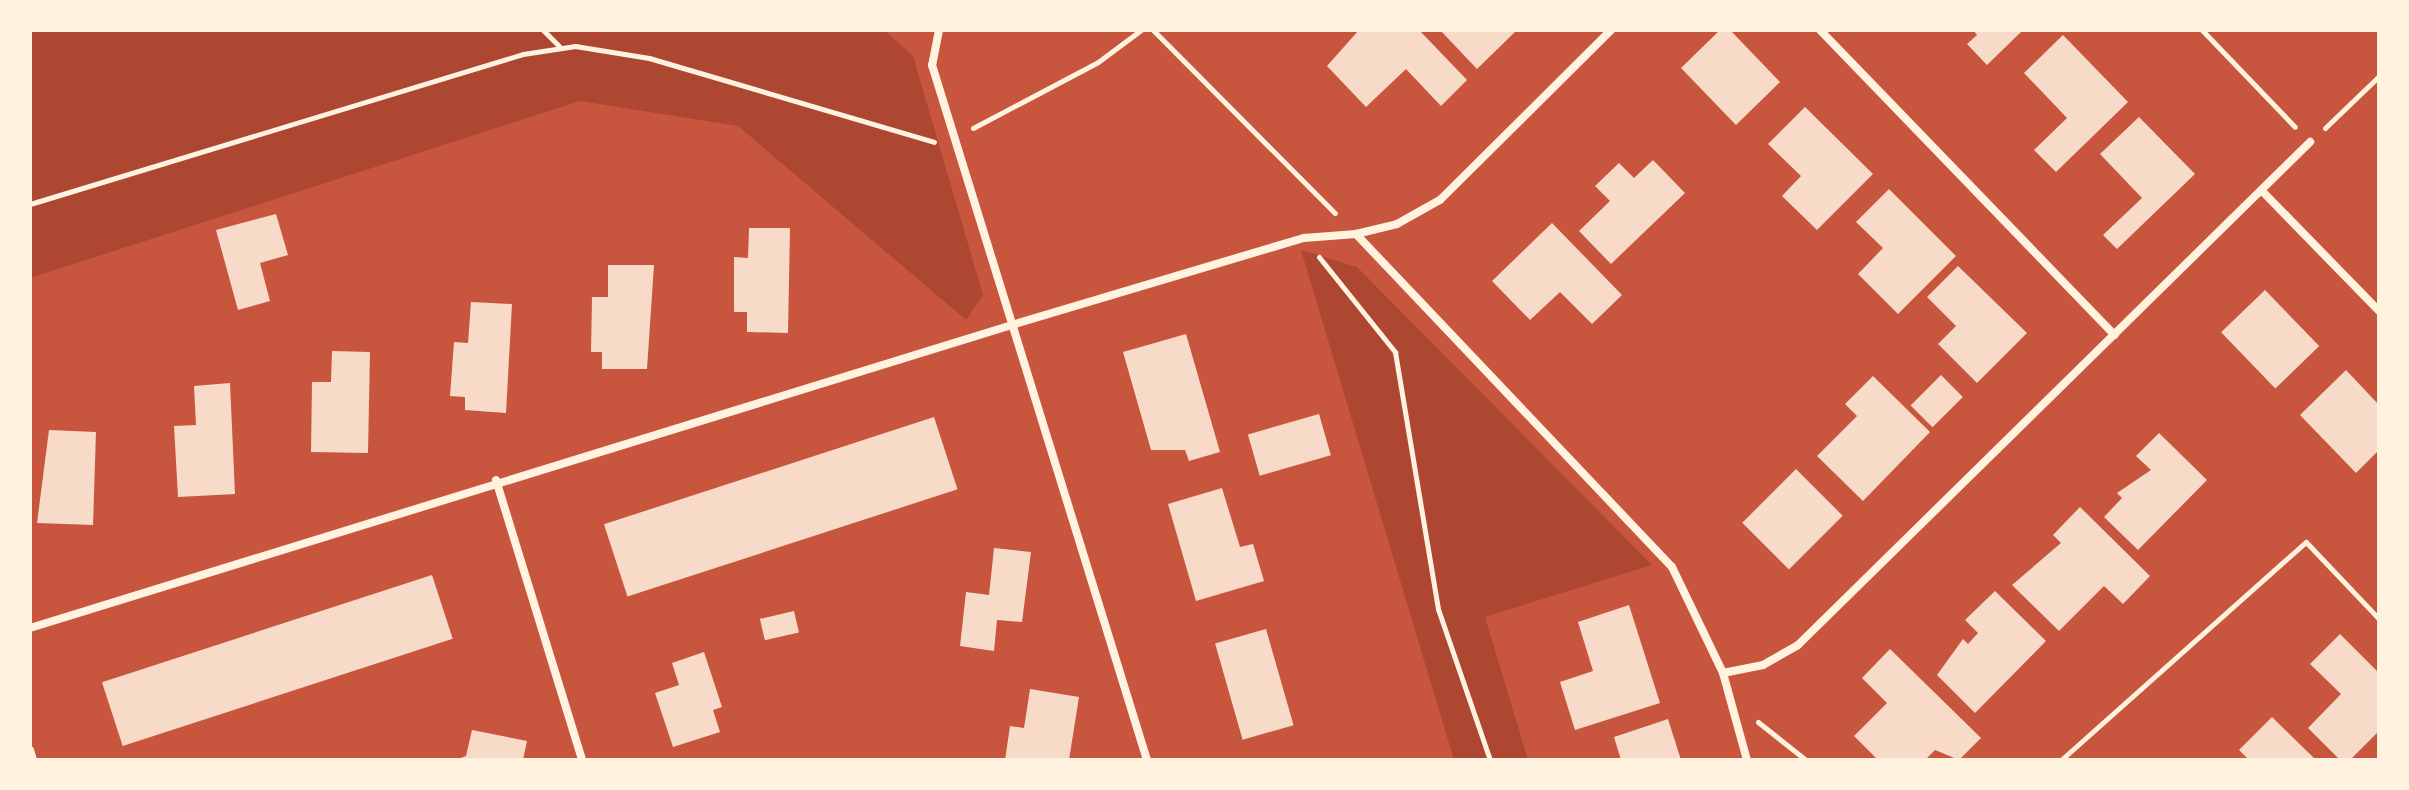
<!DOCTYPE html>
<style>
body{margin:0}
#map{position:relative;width:2409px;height:790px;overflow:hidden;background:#c8553d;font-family:Georgia,serif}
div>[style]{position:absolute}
.green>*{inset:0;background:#ae4732}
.building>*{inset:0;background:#f7dbc8;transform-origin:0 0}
.path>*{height:5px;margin:-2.5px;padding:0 2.5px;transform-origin:2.5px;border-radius:2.5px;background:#fff3e0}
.minor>*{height:8px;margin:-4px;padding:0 4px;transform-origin:4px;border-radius:4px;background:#fff3e0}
span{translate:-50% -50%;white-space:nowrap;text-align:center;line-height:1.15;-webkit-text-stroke:7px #fff3e0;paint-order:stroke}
.frame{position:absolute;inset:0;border:32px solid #fff3e0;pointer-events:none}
</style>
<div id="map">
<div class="green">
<div style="clip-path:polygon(30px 30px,884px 30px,913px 56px,983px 295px,966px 320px,738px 126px,580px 101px,30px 278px)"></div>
<div style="clip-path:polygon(1301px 250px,1357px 267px,1652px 565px,1485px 617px,1528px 760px,1454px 760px)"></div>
</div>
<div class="building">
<div style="clip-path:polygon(1359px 30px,1419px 30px,1467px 80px,1441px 106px,1406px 69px,1366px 107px,1327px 66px)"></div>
<div style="clip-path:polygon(1440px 30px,1517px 30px,1477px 69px)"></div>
<div style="clip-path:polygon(1720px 30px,1730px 30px,1780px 82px,1736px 125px,1681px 68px)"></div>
<div style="clip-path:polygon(1973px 30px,2023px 30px,1987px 65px,1967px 44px,1977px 35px)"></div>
<div style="clip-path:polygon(2063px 35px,2128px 102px,2056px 172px,2034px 150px,2067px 118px,2024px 73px)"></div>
<div style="clip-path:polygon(1805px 107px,1873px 174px,1817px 230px,1782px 196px,1801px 176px,1768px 144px)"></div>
<div style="clip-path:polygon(2139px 117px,2195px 174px,2117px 249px,2103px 235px,2142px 198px,2100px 154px)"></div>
<div style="clip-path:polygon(1653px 160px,1685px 193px,1611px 264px,1579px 231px,1610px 201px,1595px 186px,1619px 163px,1634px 178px)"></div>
<div style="clip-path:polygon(1889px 189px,1956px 256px,1898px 314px,1858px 274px,1883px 248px,1856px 222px)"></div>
<div style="clip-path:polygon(276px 214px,288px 255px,260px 263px,270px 301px,238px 310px,216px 230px)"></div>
<div style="clip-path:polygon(1552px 223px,1622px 295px,1592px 324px,1560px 292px,1530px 320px,1492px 281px)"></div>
<div style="clip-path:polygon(749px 228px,790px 228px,788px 333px,747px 332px,747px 312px,734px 312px,734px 257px,748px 258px)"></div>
<div style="clip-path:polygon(608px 265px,654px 265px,647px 369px,602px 369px,602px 352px,591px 352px,592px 297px,608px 297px)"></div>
<div style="clip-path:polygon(1958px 266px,2027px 333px,1977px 383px,1938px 344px,1956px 326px,1927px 297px)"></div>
<div style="left:2265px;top:290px;width:78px;height:61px;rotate:46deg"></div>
<div style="clip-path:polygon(471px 302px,512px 304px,506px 413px,465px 410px,465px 397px,450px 396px,454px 342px,468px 343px)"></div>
<div style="clip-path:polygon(1186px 334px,1220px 452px,1189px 461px,1185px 450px,1151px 450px,1123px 352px)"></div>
<div style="clip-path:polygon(332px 351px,370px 352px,368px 453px,311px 452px,312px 382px,331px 382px)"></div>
<div style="clip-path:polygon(2346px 370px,2379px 405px,2379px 450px,2356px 473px,2300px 415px)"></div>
<div style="left:1941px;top:375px;width:31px;height:43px;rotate:45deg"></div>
<div style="clip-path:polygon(1873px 376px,1930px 432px,1863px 501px,1817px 456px,1857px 416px,1845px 404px)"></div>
<div style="clip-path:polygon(230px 383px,235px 494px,178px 497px,174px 426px,196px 425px,194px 386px)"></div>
<div style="left:1319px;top:414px;width:43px;height:74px;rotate:74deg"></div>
<div style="left:934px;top:417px;width:76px;height:347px;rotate:72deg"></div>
<div style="clip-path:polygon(49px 430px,96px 432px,93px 525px,37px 523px)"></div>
<div style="clip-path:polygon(2159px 433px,2207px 480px,2138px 550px,2104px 517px,2122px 498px,2117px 493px,2151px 470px,2136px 456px)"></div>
<div style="left:1796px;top:469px;width:66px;height:76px;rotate:45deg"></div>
<div style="clip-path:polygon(1222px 488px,1240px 547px,1253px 544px,1264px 581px,1196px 601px,1168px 504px)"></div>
<div style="clip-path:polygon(2080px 507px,2150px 576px,2123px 604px,2104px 586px,2059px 631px,2012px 585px,2061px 543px,2053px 535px)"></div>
<div style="clip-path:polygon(994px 548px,1031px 552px,1022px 622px,997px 620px,994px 651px,960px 646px,966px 592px,989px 595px)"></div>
<div style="left:432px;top:575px;width:67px;height:347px;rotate:72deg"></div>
<div style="clip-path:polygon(1995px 591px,2046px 641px,1975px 713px,1937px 675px,1963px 639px,1968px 644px,1978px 633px,1965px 620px)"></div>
<div style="clip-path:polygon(1629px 605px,1660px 703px,1575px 730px,1560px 682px,1593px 671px,1578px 622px)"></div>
<div style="left:794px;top:611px;width:22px;height:35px;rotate:77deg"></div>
<div style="left:1266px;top:629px;width:100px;height:53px;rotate:74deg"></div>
<div style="clip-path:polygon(2340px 634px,2379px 673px,2379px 731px,2350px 760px,2340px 760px,2308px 728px,2341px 694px,2310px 664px)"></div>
<div style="clip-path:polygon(1890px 649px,1981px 738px,1959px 760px,1935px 750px,1925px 760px,1878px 760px,1854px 736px,1887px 703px,1862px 678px)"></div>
<div style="clip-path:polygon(704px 652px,722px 707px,713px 710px,720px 732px,673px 747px,655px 693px,679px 685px,672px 663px)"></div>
<div style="clip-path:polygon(1030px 689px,1079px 697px,1069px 760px,1005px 760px,1010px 726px,1024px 728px)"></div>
<div style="clip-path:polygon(2272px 717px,2316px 760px,2249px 760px,2239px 750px)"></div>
<div style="clip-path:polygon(1668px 719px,1681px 760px,1621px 760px,1614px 737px)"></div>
<div style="clip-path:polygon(472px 730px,527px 741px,523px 760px,455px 760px,466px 756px)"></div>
</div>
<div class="path">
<div style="left:543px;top:30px;width:23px;rotate:45deg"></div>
<div style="left:1153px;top:30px;width:258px;rotate:45.2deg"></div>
<div style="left:2202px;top:30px;width:134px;rotate:46.2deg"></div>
<div style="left:973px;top:128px;width:141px;rotate:-27.8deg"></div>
<div style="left:1098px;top:62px;width:54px;rotate:-36.7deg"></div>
<div style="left:2325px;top:128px;width:75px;rotate:-43.9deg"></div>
<div style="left:30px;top:204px;width:515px;rotate:-16.92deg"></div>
<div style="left:523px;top:54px;width:53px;rotate:-8.7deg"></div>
<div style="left:575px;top:46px;width:75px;rotate:9.2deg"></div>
<div style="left:649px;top:58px;width:297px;rotate:16.4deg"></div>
<div style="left:1319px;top:257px;width:122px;rotate:51.3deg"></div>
<div style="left:1395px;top:352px;width:261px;rotate:80.5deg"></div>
<div style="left:1438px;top:609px;width:160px;rotate:71deg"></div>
<div style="left:1758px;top:722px;width:61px;rotate:38.4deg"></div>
<div style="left:2061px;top:760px;width:328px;rotate:-41.7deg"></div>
<div style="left:2306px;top:542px;width:106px;rotate:46.5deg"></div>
</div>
<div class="minor">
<div style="left:939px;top:30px;width:36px;rotate:101deg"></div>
<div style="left:932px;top:65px;width:727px;rotate:72.81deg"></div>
<div style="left:1820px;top:30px;width:424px;rotate:46deg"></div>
<div style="left:2262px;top:191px;width:168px;rotate:45.7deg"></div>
<div style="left:1356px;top:234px;width:42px;rotate:-13.7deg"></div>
<div style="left:1397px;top:224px;width:49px;rotate:-29.2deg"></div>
<div style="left:1440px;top:200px;width:241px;rotate:-44.8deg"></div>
<div style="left:496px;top:480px;width:293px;rotate:72.9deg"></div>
<div style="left:30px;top:628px;width:1031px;rotate:-17.15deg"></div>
<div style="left:1015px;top:324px;width:302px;rotate:-16.6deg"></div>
<div style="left:1304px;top:238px;width:52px;rotate:-4.4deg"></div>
<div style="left:1356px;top:234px;width:459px;rotate:46.5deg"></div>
<div style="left:1672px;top:567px;width:118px;rotate:64.3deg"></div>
<div style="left:1723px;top:673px;width:90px;rotate:74.6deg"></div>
<div style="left:1723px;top:673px;width:41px;rotate:-11.3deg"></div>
<div style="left:1763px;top:665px;width:40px;rotate:-29.7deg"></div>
<div style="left:1798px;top:645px;width:718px;rotate:-44.49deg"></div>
<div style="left:30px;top:750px;width:10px;rotate:73deg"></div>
</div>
<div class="frame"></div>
</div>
